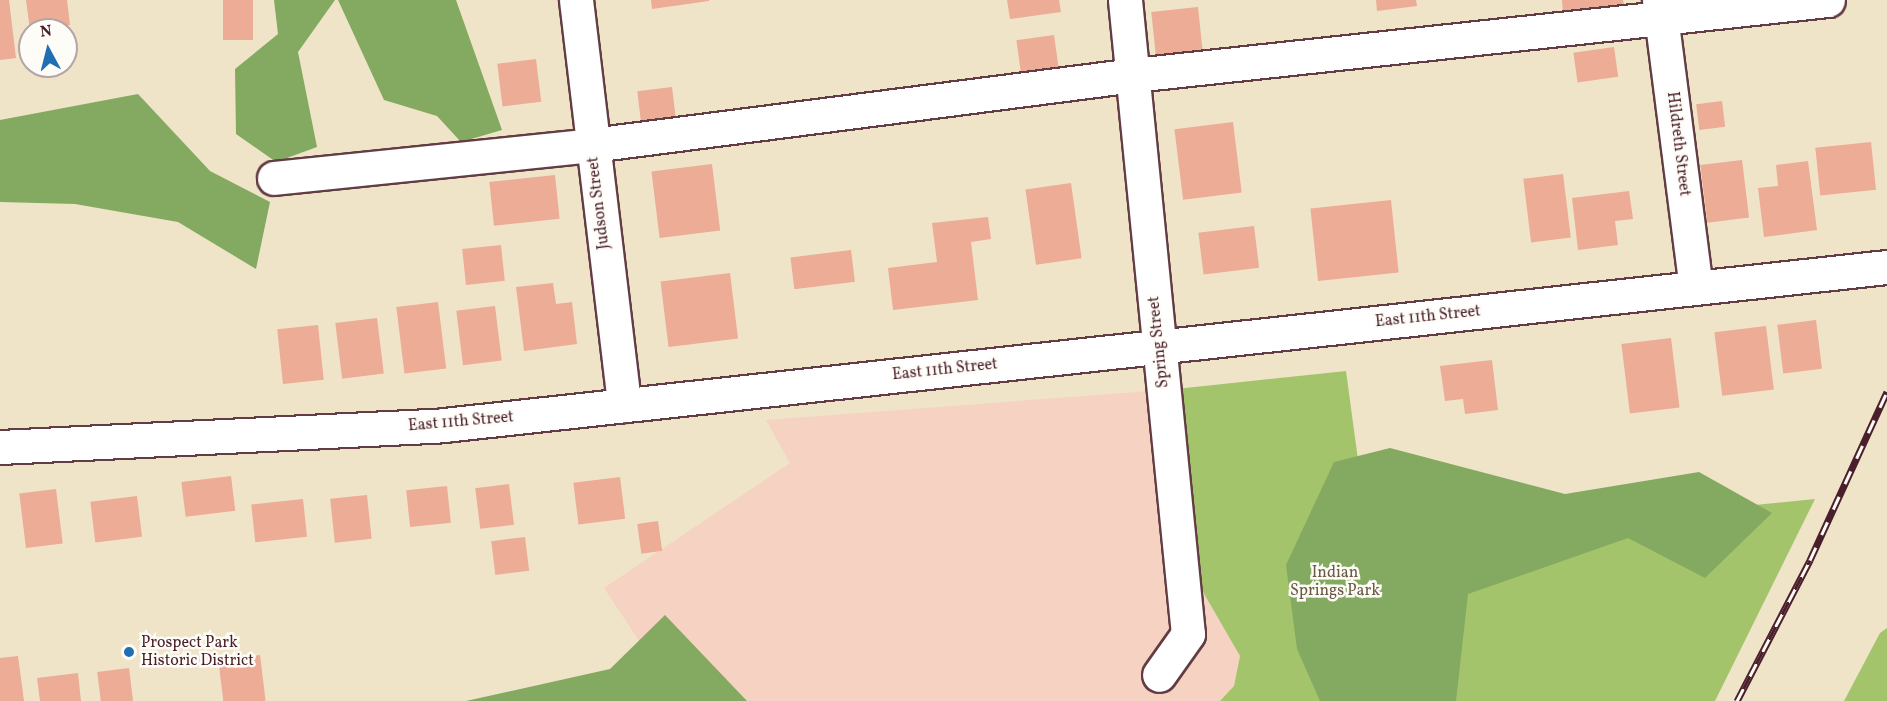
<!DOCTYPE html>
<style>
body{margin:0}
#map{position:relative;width:1887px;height:701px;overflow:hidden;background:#efe4c8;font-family:Vollkorn,serif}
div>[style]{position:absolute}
.built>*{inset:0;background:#f6d2c3}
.green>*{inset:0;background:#a4c46c}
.forest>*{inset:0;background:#83aa60}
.building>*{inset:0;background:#ecac95;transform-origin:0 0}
.roads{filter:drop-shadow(2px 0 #633d43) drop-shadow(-2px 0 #633d43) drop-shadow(0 2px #633d43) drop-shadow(0 -2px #633d43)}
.minor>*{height:33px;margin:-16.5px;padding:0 16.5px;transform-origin:16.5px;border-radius:16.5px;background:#fff}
.rail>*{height:7px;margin-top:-3.5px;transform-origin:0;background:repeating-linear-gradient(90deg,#fdfcf7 0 14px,#4a1f2b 0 28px);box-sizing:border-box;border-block:2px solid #4a1f2b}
.dots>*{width:16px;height:16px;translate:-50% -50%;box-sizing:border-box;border:3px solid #fdfcf7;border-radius:50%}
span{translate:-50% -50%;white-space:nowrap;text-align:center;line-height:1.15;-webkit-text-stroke:5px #fdfcf7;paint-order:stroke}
.street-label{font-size:16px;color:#4a1f2b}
.park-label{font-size:16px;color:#6a5942}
.poi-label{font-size:16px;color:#4a1f2b}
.left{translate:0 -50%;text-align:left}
.north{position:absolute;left:18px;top:18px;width:60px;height:60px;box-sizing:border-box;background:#fdfcf7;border:2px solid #b5a4a5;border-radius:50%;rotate:353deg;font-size:16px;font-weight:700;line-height:24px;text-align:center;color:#4a1f2b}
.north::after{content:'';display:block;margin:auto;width:21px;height:27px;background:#1f6fb2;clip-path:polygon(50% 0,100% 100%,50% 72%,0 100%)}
</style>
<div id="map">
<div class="built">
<div style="clip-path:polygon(1176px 389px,1223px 624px,1240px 656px,1234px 687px,1220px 701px,679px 701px,604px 588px,790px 463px,766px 420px)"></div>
</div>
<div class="green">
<div style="clip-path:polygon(1346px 371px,1359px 467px,1584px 522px,1815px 499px,1715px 701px,1220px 701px,1234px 686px,1240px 656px,1199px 585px,1176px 389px)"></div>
<div style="clip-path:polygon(1887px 628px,1887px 701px,1844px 701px,1880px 633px)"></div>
</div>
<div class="forest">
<div style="clip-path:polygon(274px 0,335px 0,298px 52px,317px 147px,276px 162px,236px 134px,235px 69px,278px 34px)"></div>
<div style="clip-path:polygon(338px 0,456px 0,502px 130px,461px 142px,437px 116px,384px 100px)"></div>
<div style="clip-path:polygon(138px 94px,210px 171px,270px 202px,256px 269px,178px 222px,75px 204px,0 202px,0 120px)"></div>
<div style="clip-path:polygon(1390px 448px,1565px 494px,1699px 472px,1772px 513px,1705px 578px,1628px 538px,1468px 594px,1456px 701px,1320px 701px,1297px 649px,1286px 565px,1334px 462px)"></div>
<div style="clip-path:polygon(665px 615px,747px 701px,466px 701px,610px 669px)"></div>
</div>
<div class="building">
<div style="clip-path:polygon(0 0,9px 0,16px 58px,0 60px)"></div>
<div style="clip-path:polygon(26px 0,67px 0,70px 25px,30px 30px)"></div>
<div style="left:223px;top:0;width:30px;height:40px"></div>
<div style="clip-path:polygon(651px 0,709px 0,709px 1px,652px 9px)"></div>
<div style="clip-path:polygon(1007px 0,1059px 0,1061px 12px,1010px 19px)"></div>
<div style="clip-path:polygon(1376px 0,1416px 0,1417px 6px,1377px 11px)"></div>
<div style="clip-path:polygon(1562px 0,1623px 0,1624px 5px,1563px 13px)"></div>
<div style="left:1198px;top:7px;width:55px;height:47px;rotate:84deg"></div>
<div style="left:1054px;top:35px;width:45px;height:38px;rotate:82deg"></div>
<div style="left:1614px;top:47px;width:30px;height:41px;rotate:82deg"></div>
<div style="left:536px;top:59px;width:43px;height:39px;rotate:83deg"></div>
<div style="left:672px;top:87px;width:31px;height:35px;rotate:83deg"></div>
<div style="left:1722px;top:101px;width:26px;height:26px;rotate:83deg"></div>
<div style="left:1233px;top:122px;width:71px;height:59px;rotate:83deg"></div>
<div style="left:1871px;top:142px;width:48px;height:56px;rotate:84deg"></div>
<div style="left:1742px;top:160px;width:58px;height:42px;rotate:83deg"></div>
<div style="clip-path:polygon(1808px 161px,1817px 230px,1764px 237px,1758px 188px,1778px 186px,1776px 165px)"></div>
<div style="left:712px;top:164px;width:67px;height:61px;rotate:83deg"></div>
<div style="left:1563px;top:174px;width:64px;height:40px;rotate:83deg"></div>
<div style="left:555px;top:175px;width:44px;height:66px;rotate:84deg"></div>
<div style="left:1071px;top:183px;width:76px;height:46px;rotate:82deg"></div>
<div style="clip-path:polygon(1629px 191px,1633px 219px,1615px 221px,1618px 245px,1578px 250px,1572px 198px)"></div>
<div style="left:1391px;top:200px;width:73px;height:81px;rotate:84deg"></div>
<div style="clip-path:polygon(988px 217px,991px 239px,971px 242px,978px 300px,893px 310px,888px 268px,937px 262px,932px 223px)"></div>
<div style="left:1254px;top:226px;width:42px;height:56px;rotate:83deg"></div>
<div style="left:501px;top:245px;width:36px;height:39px;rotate:84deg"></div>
<div style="left:851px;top:250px;width:32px;height:61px;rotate:83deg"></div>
<div style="left:730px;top:273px;width:66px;height:70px;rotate:83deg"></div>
<div style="clip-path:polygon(553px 283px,556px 304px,572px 302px,577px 344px,524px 351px,516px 287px)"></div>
<div style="left:438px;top:302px;width:67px;height:42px;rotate:83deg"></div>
<div style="left:495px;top:306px;width:55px;height:39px;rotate:83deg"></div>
<div style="left:377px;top:318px;width:56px;height:42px;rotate:83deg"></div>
<div style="left:1816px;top:320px;width:49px;height:39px;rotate:83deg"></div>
<div style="left:318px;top:325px;width:55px;height:41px;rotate:84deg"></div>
<div style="left:1766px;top:326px;width:64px;height:52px;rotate:83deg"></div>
<div style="left:1671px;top:338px;width:70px;height:50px;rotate:83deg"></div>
<div style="clip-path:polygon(1492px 360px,1498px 410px,1465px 414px,1463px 399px,1445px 401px,1440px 366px)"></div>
<div style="left:231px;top:476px;width:35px;height:50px;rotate:83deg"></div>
<div style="left:620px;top:477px;width:42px;height:47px;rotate:83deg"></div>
<div style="left:509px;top:484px;width:41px;height:34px;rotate:83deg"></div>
<div style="left:447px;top:486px;width:37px;height:41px;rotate:84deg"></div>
<div style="left:56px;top:489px;width:55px;height:37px;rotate:83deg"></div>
<div style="left:367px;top:495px;width:44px;height:37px;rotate:84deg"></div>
<div style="left:137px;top:496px;width:41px;height:47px;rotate:83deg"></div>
<div style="left:303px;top:499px;width:38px;height:52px;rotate:84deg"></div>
<div style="left:658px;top:521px;width:30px;height:21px;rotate:82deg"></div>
<div style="left:525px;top:537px;width:34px;height:34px;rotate:83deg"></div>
<div style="left:260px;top:655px;width:46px;height:42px;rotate:83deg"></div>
<div style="clip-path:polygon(18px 656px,24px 701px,0 701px,0 658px)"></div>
<div style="left:129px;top:668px;width:33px;height:32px;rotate:83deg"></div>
<div style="clip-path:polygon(78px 673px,81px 701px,40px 701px,37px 678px)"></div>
</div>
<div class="roads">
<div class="minor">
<div style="left:576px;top:0;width:408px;rotate:83.2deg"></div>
<div style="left:1125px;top:0;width:637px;rotate:84.33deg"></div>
<div style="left:1188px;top:634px;width:50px;rotate:125.3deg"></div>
<div style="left:1659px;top:0;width:289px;rotate:82.7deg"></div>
<div style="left:274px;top:178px;width:320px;rotate:-5.9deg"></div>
<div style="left:592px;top:145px;width:547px;rotate:-7.36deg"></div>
<div style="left:1134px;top:75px;width:698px;rotate:-6.17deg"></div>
<div style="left:0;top:447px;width:445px;rotate:-2.8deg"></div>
<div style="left:444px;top:425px;width:1452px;rotate:-6.25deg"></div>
</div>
</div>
<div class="rail">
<div style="left:1737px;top:701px;width:159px;rotate:-62.6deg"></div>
<div style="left:1810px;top:560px;width:185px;rotate:-65.4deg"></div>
</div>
<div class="dots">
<div style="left:129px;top:652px;background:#1f6fb2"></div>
</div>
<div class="street-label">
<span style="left:1678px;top:144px;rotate:83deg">Hildreth Street</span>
<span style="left:599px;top:203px;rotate:-97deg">Judson Street</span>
<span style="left:1428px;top:317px;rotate:-6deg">East 11th Street</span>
<span style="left:1159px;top:342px;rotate:-96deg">Spring Street</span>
<span style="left:945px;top:370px;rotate:-6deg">East 11th Street</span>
<span style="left:461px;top:422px;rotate:-5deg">East 11th Street</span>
</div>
<div class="park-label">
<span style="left:1335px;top:582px">Indian<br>Springs Park</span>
</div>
<div class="poi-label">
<span class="left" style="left:141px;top:652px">Prospect Park<br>Historic District</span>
</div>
<div class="north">N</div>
</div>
